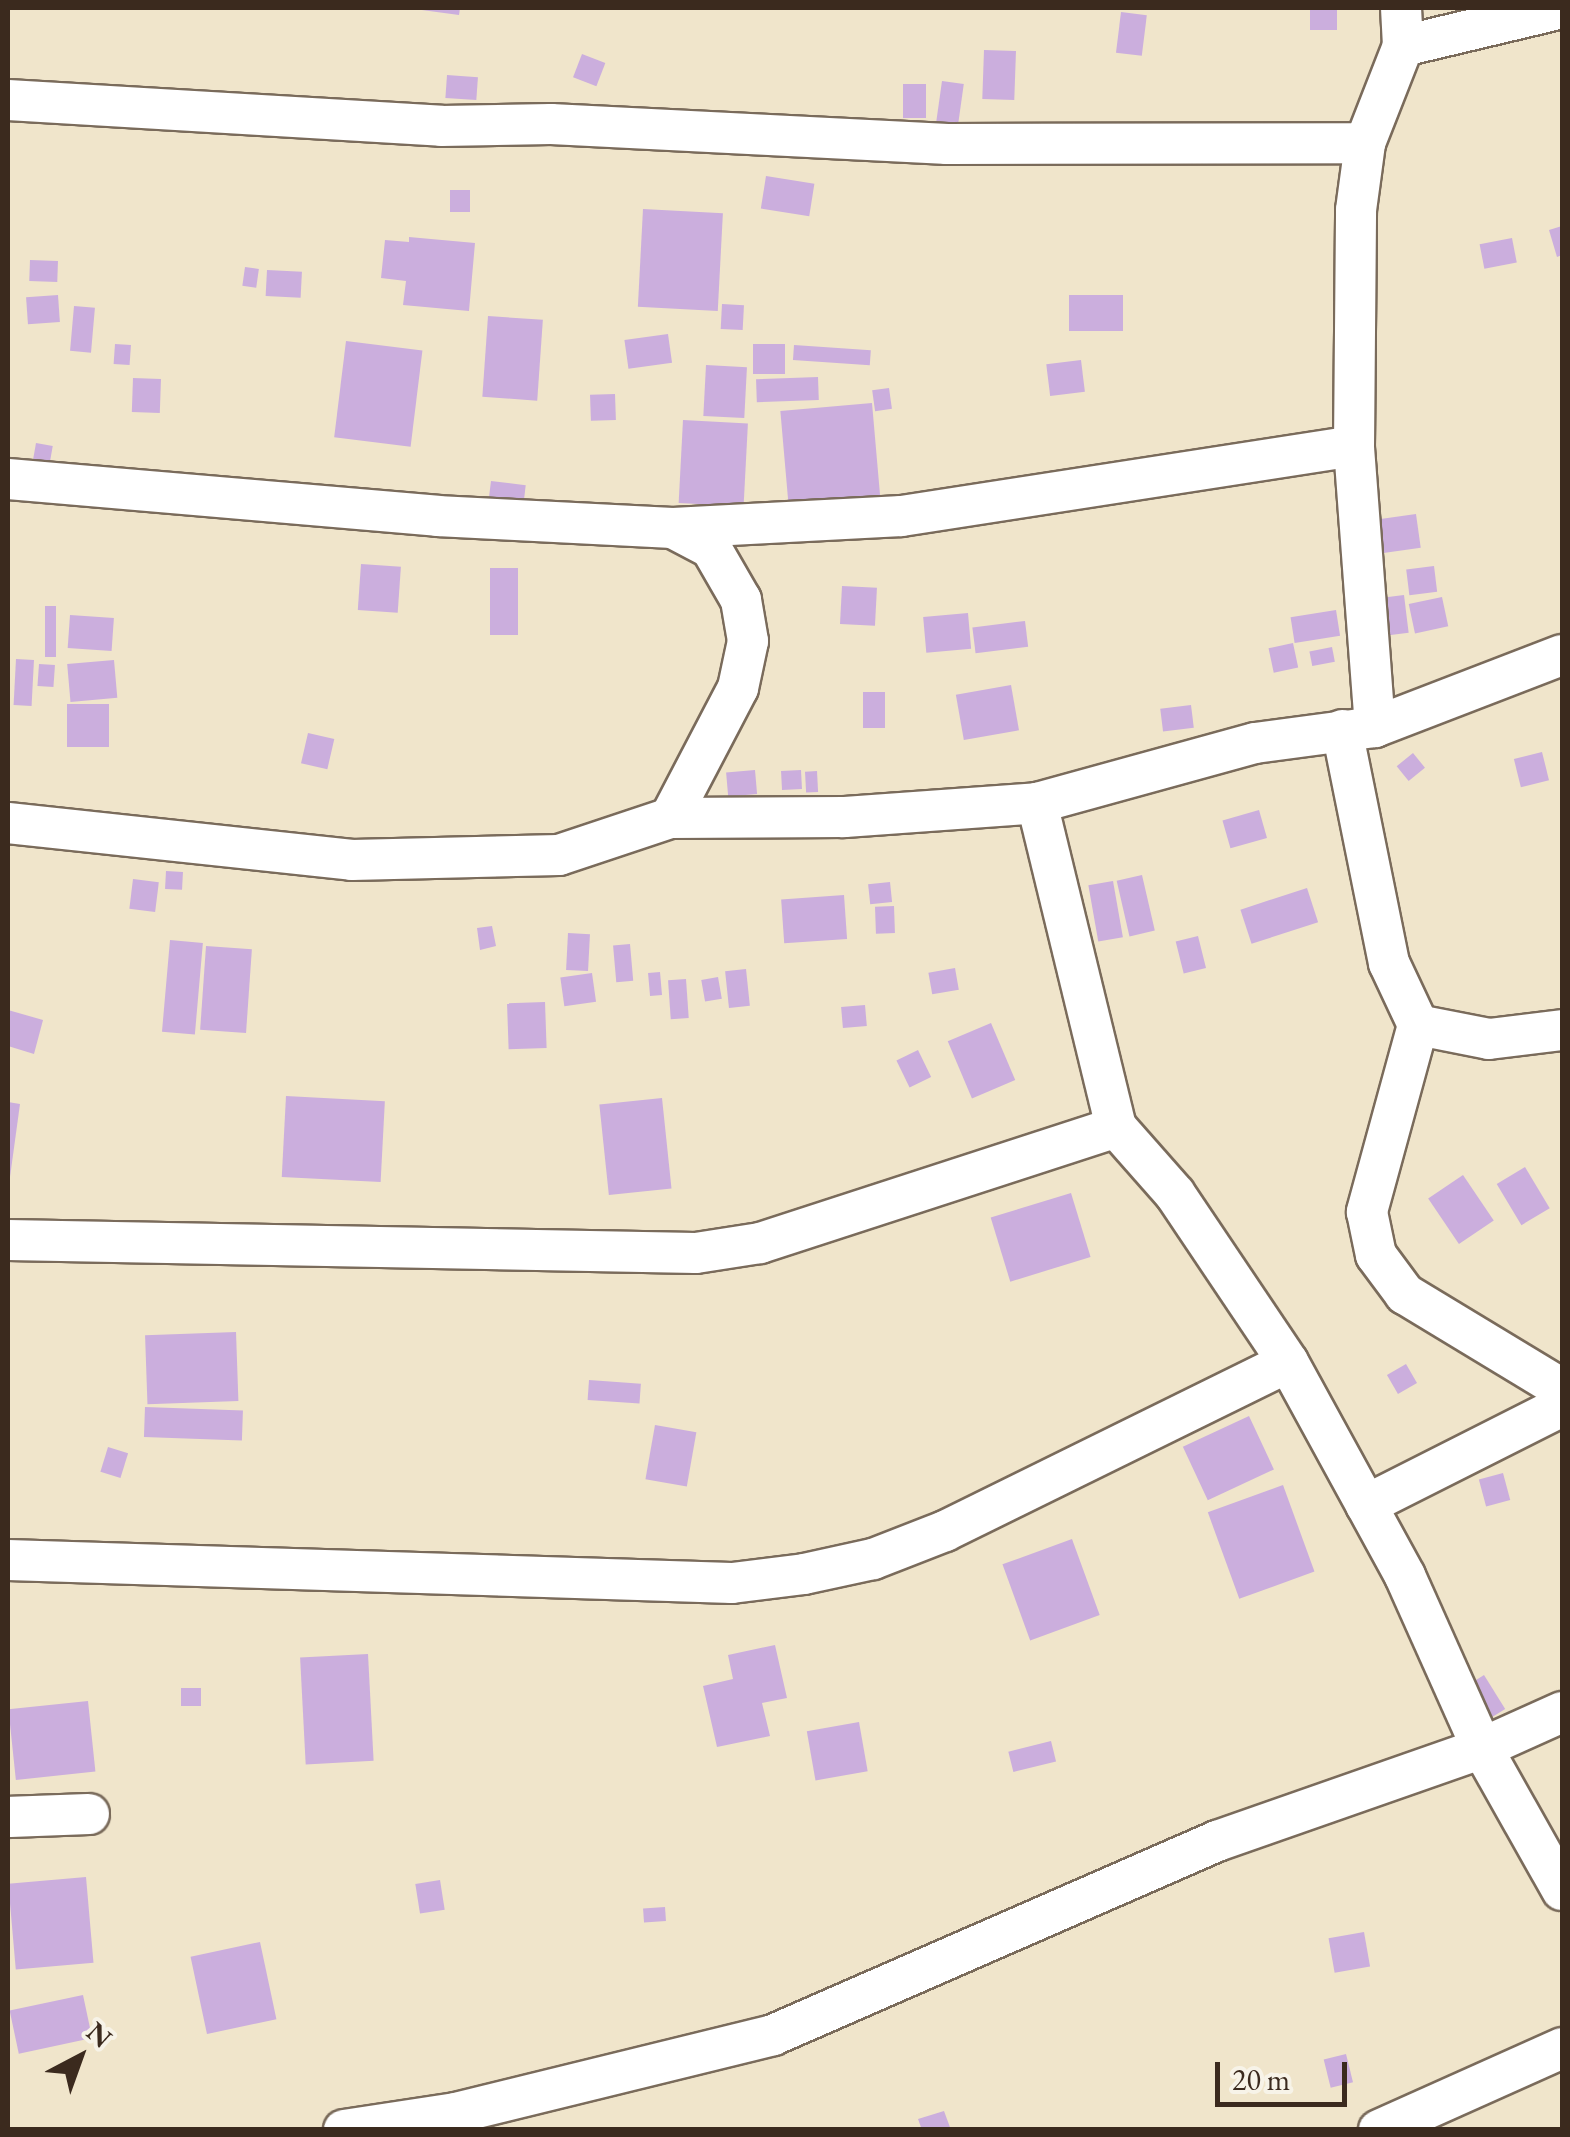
<!DOCTYPE html>
<style>
body{margin:0}
#map{position:relative;width:1570px;height:2137px;overflow:hidden;background:#f0e5cb;font-family:"EB Garamond",serif}
div>[style]{position:absolute}
.building>*{inset:0;background:#cbaedd;transform-origin:0 0}
.roads{filter:drop-shadow(2px 0 #7a6b5b) drop-shadow(-2px 0 #7a6b5b) drop-shadow(0 2px #7a6b5b) drop-shadow(0 -2px #7a6b5b)}
.street>*{height:40px;margin:-20px;padding:0 20px;transform-origin:20px;border-radius:20px;background:#fff}
span{translate:-50% -50%;white-space:nowrap;text-align:center;line-height:1.15;-webkit-text-stroke:10px #f7f3e8;paint-order:stroke}
.frame{position:absolute;inset:0;border:10px solid #3b2a1e;pointer-events:none}
.north{position:absolute;left:30px;top:2007px;width:100px;height:100px;-webkit-text-stroke:8px #f7f3e8;paint-order:stroke;rotate:41deg;font-size:28px;font-weight:700;line-height:40px;text-align:center;color:#3b2a1e}
.north::after{content:'';display:block;margin:auto;width:35px;height:45px;background:#3b2a1e;clip-path:polygon(50% 0,100% 100%,50% 72%,0 100%)}
.scale{position:absolute;left:1215px;top:2062px;width:132px;height:45px;box-sizing:border-box;border:5px solid #3b2a1e;border-top:0;padding-left:12px;font-size:30px;line-height:35px;white-space:nowrap;color:#3b2a1e;-webkit-text-stroke:8px #f7f3e8;paint-order:stroke}
</style>
<div id="map">
<div class="building">
<div style="clip-path:polygon(407px 8px,460px 8px,459px 15px)"></div>
<div style="left:1310px;top:8px;width:27px;height:22px"></div>
<div style="left:1121px;top:12px;width:26px;height:41px;rotate:7deg"></div>
<div style="left:984px;top:50px;width:32px;height:49px;rotate:2deg"></div>
<div style="left:582px;top:54px;width:25px;height:25px;rotate:21deg"></div>
<div style="left:447px;top:75px;width:31px;height:23px;rotate:4deg"></div>
<div style="left:942px;top:81px;width:22px;height:41px;rotate:8deg"></div>
<div style="left:903px;top:84px;width:23px;height:34px"></div>
<div style="left:766px;top:176px;width:49px;height:33px;rotate:9deg"></div>
<div style="left:450px;top:190px;width:20px;height:22px"></div>
<div style="left:643px;top:209px;width:80px;height:98px;rotate:3deg"></div>
<div style="clip-path:polygon(1562px 226px,1562px 255px,1557px 257px,1549px 230px)"></div>
<div style="clip-path:polygon(409px 237px,475px 243px,469px 311px,403px 305px,406px 281px,381px 278px,385px 240px,409px 242px)"></div>
<div style="left:1512px;top:238px;width:25px;height:33px;rotate:79deg"></div>
<div style="left:30px;top:260px;width:28px;height:21px;rotate:2deg"></div>
<div style="left:245px;top:267px;width:14px;height:19px;rotate:8deg"></div>
<div style="left:267px;top:270px;width:35px;height:26px;rotate:3deg"></div>
<div style="left:58px;top:295px;width:27px;height:32px;rotate:86deg"></div>
<div style="left:1069px;top:295px;width:54px;height:36px"></div>
<div style="left:722px;top:304px;width:22px;height:25px;rotate:3deg"></div>
<div style="left:74px;top:306px;width:21px;height:45px;rotate:5deg"></div>
<div style="left:488px;top:316px;width:55px;height:81px;rotate:4deg"></div>
<div style="left:668px;top:334px;width:29px;height:44px;rotate:82deg"></div>
<div style="left:346px;top:341px;width:77px;height:97px;rotate:7deg"></div>
<div style="left:115px;top:344px;width:16px;height:20px;rotate:4deg"></div>
<div style="left:753px;top:344px;width:32px;height:30px"></div>
<div style="left:794px;top:345px;width:77px;height:15px;rotate:4deg"></div>
<div style="left:1081px;top:360px;width:32px;height:35px;rotate:83deg"></div>
<div style="left:706px;top:365px;width:41px;height:51px;rotate:3deg"></div>
<div style="left:818px;top:377px;width:23px;height:62px;rotate:88deg"></div>
<div style="left:133px;top:378px;width:28px;height:34px;rotate:2deg"></div>
<div style="left:889px;top:388px;width:21px;height:17px;rotate:82deg"></div>
<div style="left:615px;top:394px;width:26px;height:25px;rotate:88deg"></div>
<div style="left:872px;top:403px;width:96px;height:92px;rotate:85deg"></div>
<div style="left:683px;top:420px;width:65px;height:83px;rotate:3deg"></div>
<div style="left:36px;top:443px;width:17px;height:20px;rotate:10deg"></div>
<div style="left:491px;top:481px;width:35px;height:30px;rotate:7deg"></div>
<div style="left:1416px;top:514px;width:34px;height:43px;rotate:82deg"></div>
<div style="left:361px;top:564px;width:40px;height:46px;rotate:4deg"></div>
<div style="left:1434px;top:566px;width:26px;height:28px;rotate:83deg"></div>
<div style="left:490px;top:568px;width:28px;height:67px"></div>
<div style="left:842px;top:586px;width:35px;height:38px;rotate:3deg"></div>
<div style="left:1404px;top:595px;width:38px;height:26px;rotate:83deg"></div>
<div style="left:1442px;top:597px;width:30px;height:34px;rotate:78deg"></div>
<div style="left:45px;top:606px;width:11px;height:51px"></div>
<div style="left:1336px;top:610px;width:26px;height:46px;rotate:81deg"></div>
<div style="left:968px;top:613px;width:36px;height:45px;rotate:85deg"></div>
<div style="left:70px;top:615px;width:44px;height:33px;rotate:4deg"></div>
<div style="left:1025px;top:621px;width:26px;height:53px;rotate:83deg"></div>
<div style="left:1293px;top:643px;width:25px;height:25px;rotate:78deg"></div>
<div style="left:1332px;top:647px;width:15px;height:23px;rotate:79deg"></div>
<div style="left:16px;top:659px;width:18px;height:46px;rotate:3deg"></div>
<div style="left:114px;top:660px;width:38px;height:47px;rotate:85deg"></div>
<div style="left:39px;top:664px;width:16px;height:22px;rotate:4deg"></div>
<div style="left:1011px;top:685px;width:46px;height:56px;rotate:80deg"></div>
<div style="left:863px;top:692px;width:22px;height:36px"></div>
<div style="left:67px;top:704px;width:42px;height:43px"></div>
<div style="left:1191px;top:705px;width:23px;height:31px;rotate:83deg"></div>
<div style="left:308px;top:733px;width:27px;height:31px;rotate:13deg"></div>
<div style="left:1542px;top:752px;width:29px;height:29px;rotate:76deg"></div>
<div style="left:1413px;top:753px;width:19px;height:21px;rotate:51deg"></div>
<div style="left:755px;top:770px;width:24px;height:29px;rotate:85deg"></div>
<div style="left:801px;top:770px;width:19px;height:20px;rotate:87deg"></div>
<div style="left:817px;top:771px;width:21px;height:12px;rotate:87deg"></div>
<div style="left:1259px;top:810px;width:29px;height:38px;rotate:74deg"></div>
<div style="left:166px;top:871px;width:17px;height:18px;rotate:3deg"></div>
<div style="left:1142px;top:875px;width:57px;height:26px;rotate:77deg"></div>
<div style="left:133px;top:879px;width:26px;height:30px;rotate:7deg"></div>
<div style="left:1113px;top:881px;width:57px;height:25px;rotate:80deg"></div>
<div style="left:890px;top:882px;width:20px;height:22px;rotate:84deg"></div>
<div style="left:1307px;top:888px;width:36px;height:70px;rotate:72deg"></div>
<div style="left:844px;top:895px;width:44px;height:63px;rotate:86deg"></div>
<div style="left:894px;top:906px;width:27px;height:19px;rotate:88deg"></div>
<div style="clip-path:polygon(492px 926px,496px 946px,480px 950px,477px 928px)"></div>
<div style="left:568px;top:933px;width:22px;height:37px;rotate:3deg"></div>
<div style="left:1198px;top:936px;width:33px;height:23px;rotate:76deg"></div>
<div style="left:170px;top:940px;width:33px;height:92px;rotate:5deg"></div>
<div style="left:630px;top:944px;width:37px;height:17px;rotate:85deg"></div>
<div style="left:206px;top:946px;width:46px;height:84px;rotate:4deg"></div>
<div style="left:955px;top:968px;width:22px;height:27px;rotate:80deg"></div>
<div style="left:746px;top:969px;width:37px;height:21px;rotate:84deg"></div>
<div style="left:660px;top:972px;width:23px;height:12px;rotate:85deg"></div>
<div style="left:592px;top:973px;width:29px;height:32px;rotate:82deg"></div>
<div style="left:718px;top:977px;width:22px;height:17px;rotate:80deg"></div>
<div style="left:686px;top:979px;width:39px;height:18px;rotate:86deg"></div>
<div style="left:545px;top:1002px;width:46px;height:38px;rotate:88deg"></div>
<div style="left:865px;top:1005px;width:21px;height:24px;rotate:85deg"></div>
<div style="clip-path:polygon(8px 1010px,43px 1020px,34px 1054px,8px 1046px)"></div>
<div style="left:991px;top:1023px;width:62px;height:47px;rotate:67deg"></div>
<div style="left:918px;top:1050px;width:30px;height:24px;rotate:64deg"></div>
<div style="left:286px;top:1096px;width:99px;height:81px;rotate:3deg"></div>
<div style="left:662px;top:1098px;width:91px;height:63px;rotate:84deg"></div>
<div style="clip-path:polygon(8px 1102px,20px 1104px,10px 1177px,8px 1176px)"></div>
<div style="left:1525px;top:1167px;width:48px;height:33px;rotate:59deg"></div>
<div style="left:1463px;top:1175px;width:55px;height:42px;rotate:56deg"></div>
<div style="left:1071px;top:1193px;width:67px;height:84px;rotate:73deg"></div>
<div style="left:236px;top:1332px;width:69px;height:91px;rotate:88deg"></div>
<div style="left:1406px;top:1364px;width:22px;height:22px;rotate:60deg"></div>
<div style="left:589px;top:1380px;width:52px;height:20px;rotate:4deg"></div>
<div style="left:145px;top:1407px;width:98px;height:30px;rotate:2deg"></div>
<div style="left:1249px;top:1416px;width:59px;height:73px;rotate:65deg"></div>
<div style="left:655px;top:1425px;width:42px;height:55px;rotate:10deg"></div>
<div style="left:108px;top:1447px;width:21px;height:26px;rotate:17deg"></div>
<div style="left:1503px;top:1473px;width:28px;height:25px;rotate:75deg"></div>
<div style="left:1283px;top:1485px;width:92px;height:80px;rotate:70deg"></div>
<div style="left:1072px;top:1539px;width:81px;height:74px;rotate:70deg"></div>
<div style="clip-path:polygon(775px 1645px,787px 1698px,762px 1703px,770px 1736px,717px 1747px,703px 1686px,733px 1679px,728px 1655px)"></div>
<div style="left:368px;top:1654px;width:107px;height:68px;rotate:87deg"></div>
<div style="left:1484px;top:1675px;width:40px;height:23px;rotate:58deg"></div>
<div style="left:201px;top:1688px;width:18px;height:20px;rotate:90deg"></div>
<div style="left:88px;top:1701px;width:71px;height:80px;rotate:84deg"></div>
<div style="left:859px;top:1722px;width:50px;height:53px;rotate:80deg"></div>
<div style="left:1051px;top:1741px;width:21px;height:44px;rotate:76deg"></div>
<div style="left:86px;top:1877px;width:86px;height:78px;rotate:85deg"></div>
<div style="left:440px;top:1880px;width:30px;height:25px;rotate:81deg"></div>
<div style="left:665px;top:1907px;width:14px;height:22px;rotate:86deg"></div>
<div style="left:1364px;top:1932px;width:35px;height:36px;rotate:80deg"></div>
<div style="left:260px;top:1942px;width:79px;height:71px;rotate:78deg"></div>
<div style="left:83px;top:1995px;width:44px;height:75px;rotate:78deg"></div>
<div style="left:1346px;top:2054px;width:29px;height:23px;rotate:76deg"></div>
<div style="clip-path:polygon(944px 2111px,951px 2130px,922px 2130px,918px 2119px)"></div>
</div>
<div class="roads">
<div class="street">
<div style="left:1403px;top:46px;width:163px;rotate:-13.4deg"></div>
<div style="left:8px;top:100px;width:434px;rotate:3.4deg"></div>
<div style="left:441px;top:126px;width:110px;rotate:-1deg"></div>
<div style="left:551px;top:124px;width:397px;rotate:2.9deg"></div>
<div style="left:947px;top:144px;width:418px;rotate:-0.1deg"></div>
<div style="left:8px;top:479px;width:431px;rotate:4.9deg"></div>
<div style="left:437px;top:516px;width:236px;rotate:2.9deg"></div>
<div style="left:673px;top:528px;width:229px;rotate:-3deg"></div>
<div style="left:902px;top:516px;width:457px;rotate:-8.8deg"></div>
<div style="left:1375px;top:727px;width:282px;rotate:-94.3deg"></div>
<div style="left:1354px;top:446px;width:236px;rotate:-89.5deg"></div>
<div style="left:1356px;top:210px;width:68px;rotate:-82.3deg"></div>
<div style="left:1365px;top:143px;width:104px;rotate:-68.6deg"></div>
<div style="left:1403px;top:46px;width:38px;rotate:-93deg"></div>
<div style="left:1342px;top:730px;width:238px;rotate:78.6deg"></div>
<div style="left:1389px;top:963px;width:68px;rotate:64.9deg"></div>
<div style="left:1418px;top:1025px;width:194px;rotate:105.3deg"></div>
<div style="left:1367px;top:1212px;width:44px;rotate:78.2deg"></div>
<div style="left:1376px;top:1255px;width:49px;rotate:53.4deg"></div>
<div style="left:1405px;top:1294px;width:184px;rotate:31.2deg"></div>
<div style="left:1037px;top:803px;width:333px;rotate:76.3deg"></div>
<div style="left:1116px;top:1127px;width:89px;rotate:48.6deg"></div>
<div style="left:1175px;top:1194px;width:202px;rotate:56.1deg"></div>
<div style="left:1288px;top:1362px;width:244px;rotate:61.3deg"></div>
<div style="left:1405px;top:1576px;width:188px;rotate:65.9deg"></div>
<div style="left:1482px;top:1748px;width:163px;rotate:60.6deg"></div>
<div style="left:670px;top:818px;width:147px;rotate:-62.4deg"></div>
<div style="left:738px;top:688px;width:48px;rotate:-78deg"></div>
<div style="left:748px;top:641px;width:42px;rotate:-99.7deg"></div>
<div style="left:741px;top:600px;width:60px;rotate:-120deg"></div>
<div style="left:711px;top:548px;width:43px;rotate:-152.2deg"></div>
<div style="left:8px;top:823px;width:346px;rotate:6.1deg"></div>
<div style="left:352px;top:860px;width:207px;rotate:-1.4deg"></div>
<div style="left:559px;top:855px;width:117px;rotate:-18.4deg"></div>
<div style="left:670px;top:818px;width:174px;rotate:-0.3deg"></div>
<div style="left:844px;top:817px;width:194px;rotate:-4.1deg"></div>
<div style="left:1037px;top:803px;width:226px;rotate:-15.4deg"></div>
<div style="left:1255px;top:743px;width:121px;rotate:-7.6deg"></div>
<div style="left:1375px;top:727px;width:200px;rotate:-21.1deg"></div>
<div style="left:1418px;top:1025px;width:72px;rotate:11.2deg"></div>
<div style="left:1489px;top:1039px;width:74px;rotate:-7deg"></div>
<div style="left:8px;top:1240px;width:688px;rotate:1.08deg"></div>
<div style="left:696px;top:1253px;width:65px;rotate:-8.9deg"></div>
<div style="left:760px;top:1243px;width:374px;rotate:-18deg"></div>
<div style="left:1366px;top:1505px;width:220px;rotate:-26.8deg"></div>
<div style="left:8px;top:1560px;width:724px;rotate:1.82deg"></div>
<div style="left:732px;top:1583px;width:73px;rotate:-7.1deg"></div>
<div style="left:804px;top:1574px;width:71px;rotate:-12.3deg"></div>
<div style="left:873px;top:1559px;width:77px;rotate:-21.3deg"></div>
<div style="left:945px;top:1531px;width:382px;rotate:-26.2deg"></div>
<div style="left:8px;top:1817px;width:81px;rotate:-2.1deg"></div>
<div style="left:344px;top:2130px;width:113px;rotate:-8.6deg"></div>
<div style="left:456px;top:2113px;width:326px;rotate:-13.8deg"></div>
<div style="left:773px;top:2035px;width:485px;rotate:-23.6deg"></div>
<div style="left:1217px;top:1841px;width:281px;rotate:-19.3deg"></div>
<div style="left:1482px;top:1748px;width:88px;rotate:-24.2deg"></div>
<div style="left:1379px;top:2130px;width:201px;rotate:-24.1deg"></div>
</div>
</div>
<div class="frame"></div>
<div class="north">N</div>
<div class="scale">20 m</div>
</div>
